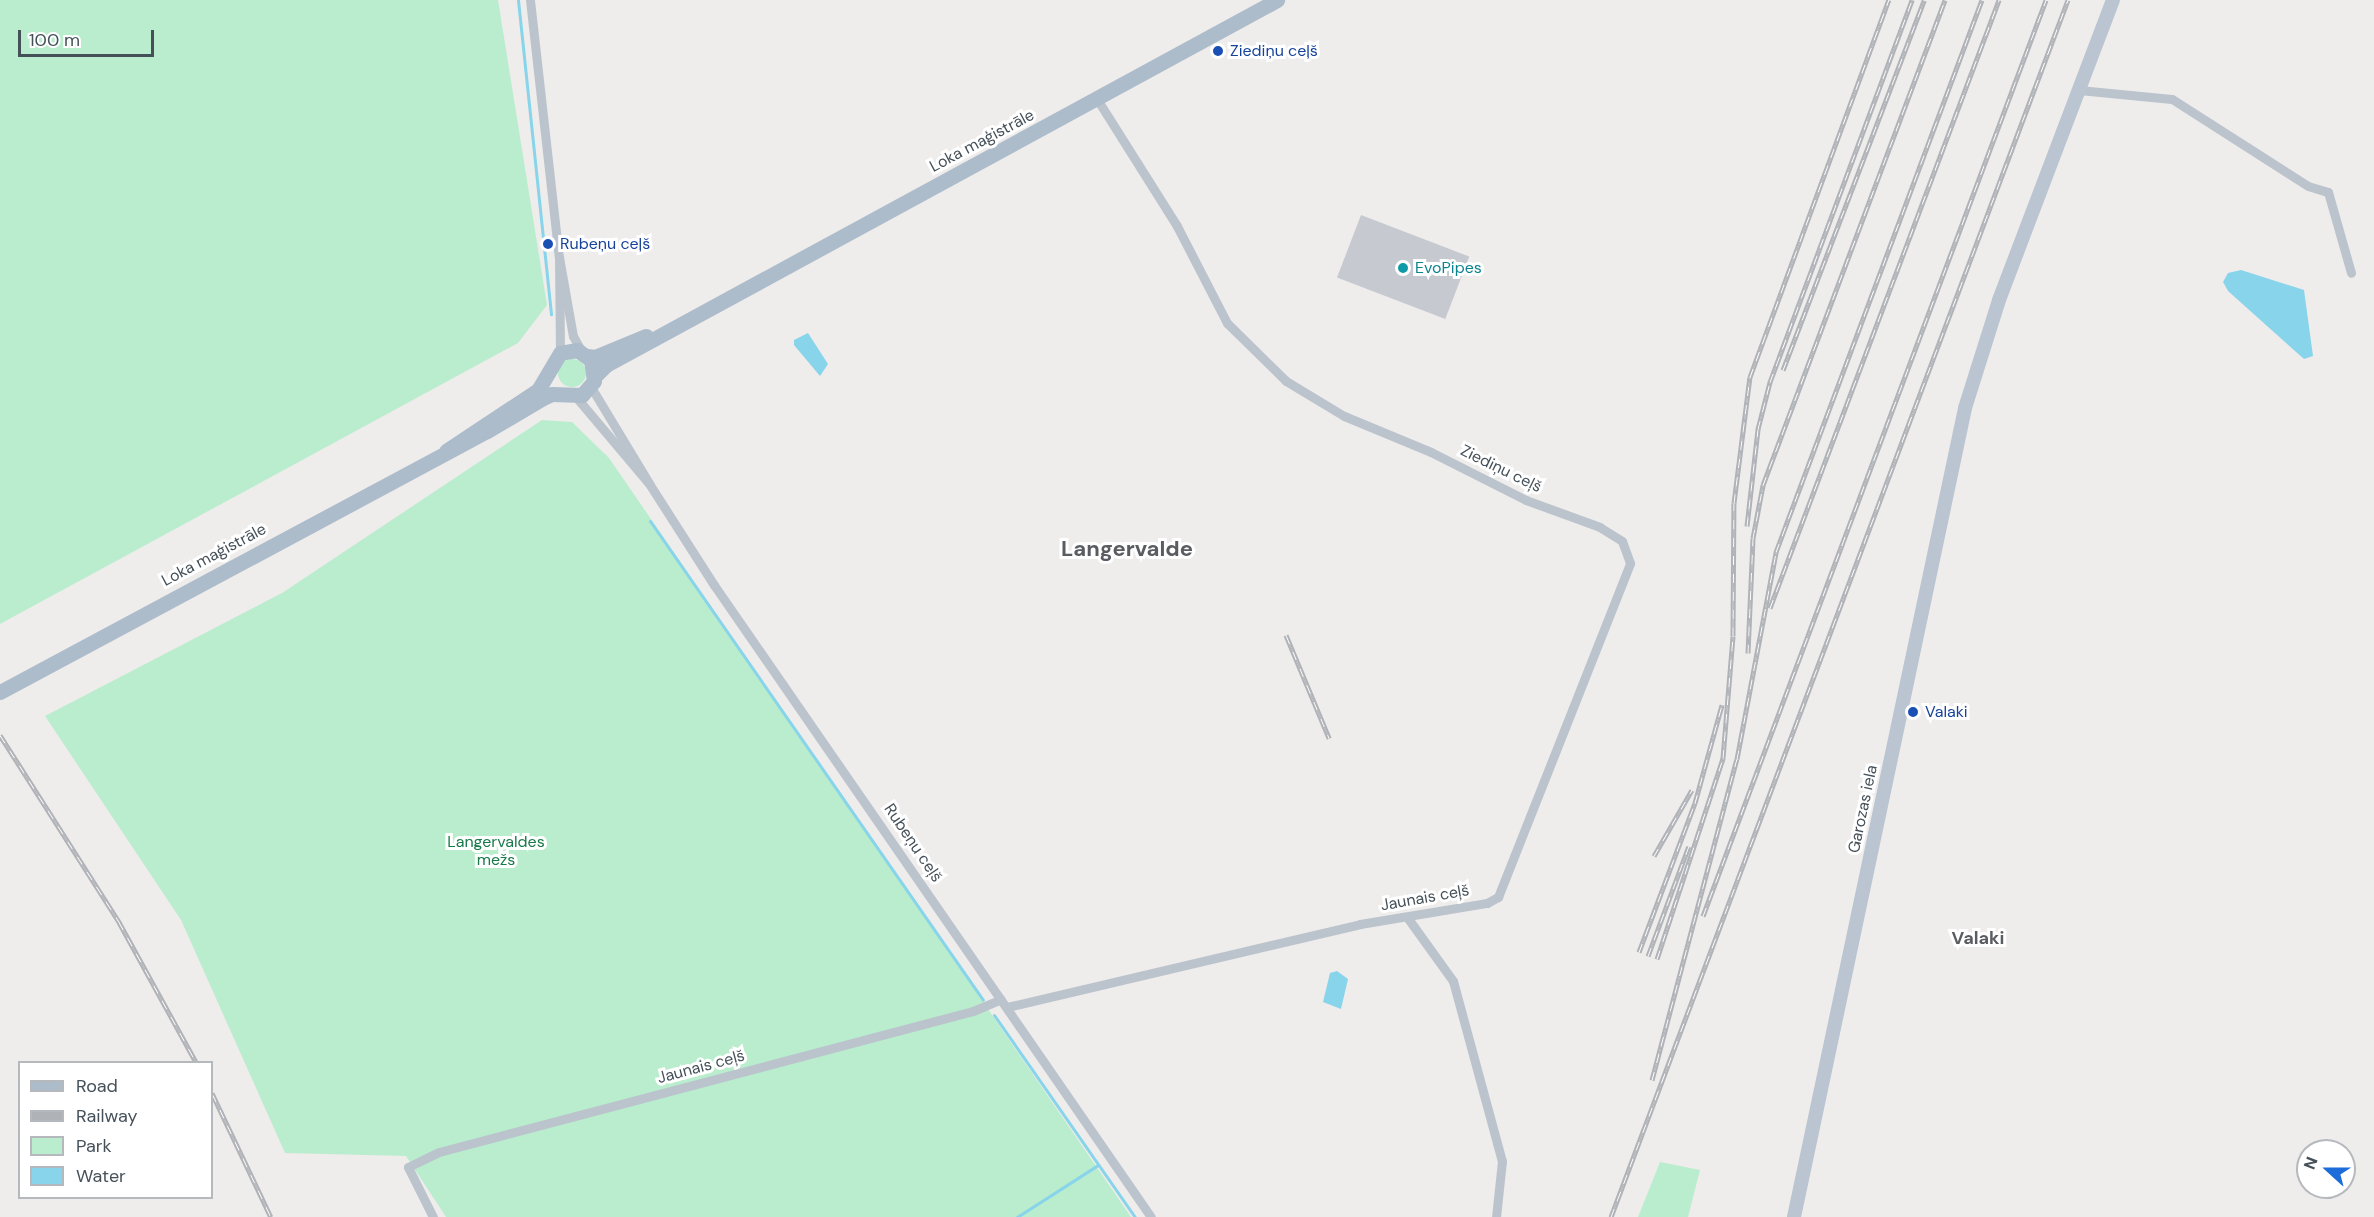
<!DOCTYPE html>
<meta charset="utf-8">
<style>
body{margin:0}
#map{position:relative;width:2374px;height:1217px;overflow:hidden;background:#efecec;font-family:"DM Sans",sans-serif}
div>[style]{position:absolute}
.green>*{inset:0;background:#baedce}
.round{border-radius:50%}
.water>*{inset:0;background:#88d4ea}
.stream>*{height:3px;margin:-1.5px;padding:0 1.5px;transform-origin:1.5px;border-radius:1.5px;background:#88d4ea}
.building>*{inset:0;background:#c6c9cf;transform-origin:0 0}
.minor>*{height:9px;margin:-4.5px;padding:0 4.5px;transform-origin:4.5px;border-radius:4.5px;background:#bbc4cc}
.secondary>*{height:14px;margin:-7px;padding:0 7px;transform-origin:7px;border-radius:7px;background:#bac5d1}
.primary>*{height:15px;margin:-7.5px;padding:0 7.5px;transform-origin:7.5px;border-radius:7.5px;background:#acbccb}
.rail>*{height:5px;margin-top:-2.5px;transform-origin:0;background:repeating-linear-gradient(90deg,#fff 0 9px,#afb2b7 0 18px);box-sizing:border-box;border-block:2px solid #afb2b7}
.dots>*{width:16px;height:16px;translate:-50% -50%;box-sizing:border-box;border:3px solid #fff;border-radius:50%}
span{translate:-50% -50%;white-space:nowrap;text-align:center;line-height:1.15;-webkit-text-stroke:6px #fff;paint-order:stroke}
.transit-label{font-size:16px;color:#164399}
.left{translate:0 -50%;text-align:left}
.street-label{font-size:16px;color:#455059}
.culture-label{font-size:16px;color:#0d838f}
.park-label{font-size:16px;color:#187949}
.neighbourhood-label{font-size:18px;color:#595d61;font-weight:700}
.district-label{font-size:22px;color:#595d61;font-weight:700}
.legend{position:absolute;left:18px;top:1061px;width:195px;height:138px;box-sizing:border-box;background:#fff;border:2px solid #b5b9bd;margin:0;padding:8px 10px;list-style:none;font-size:18px;color:#455059}
.legend li{display:flex;align-items:center;gap:12px;height:30px}
.legend b{width:30px;border:2px solid #b5b9bd}
.north{position:absolute;left:2296px;top:1139px;width:60px;height:60px;box-sizing:border-box;background:#fff;border:2px solid #b5b9bd;border-radius:50%;rotate:291deg;font-size:16px;font-weight:700;line-height:24px;text-align:center;color:#455059}
.north::after{content:'';display:block;margin:auto;width:21px;height:27px;background:#1c6dda;clip-path:polygon(50% 0,100% 100%,50% 72%,0 100%)}
.scale{position:absolute;left:18px;top:30px;width:136px;height:27px;box-sizing:border-box;border:3px solid #455059;border-top:0;padding-left:8px;font-size:18px;line-height:21px;white-space:nowrap;color:#455059;-webkit-text-stroke:4px #fff;paint-order:stroke}
</style>
<div id="map">
<div class="green">
<div style="clip-path:polygon(0 0,498px 0,547px 305px,518px 343px,0 624px)"></div>
<div class="round" style="left:558px;top:359px;width:28px;height:28px"></div>
<div style="clip-path:polygon(542px 420px,572px 422px,609px 458px,1131px 1217px,446px 1217px,406px 1156px,285px 1153px,181px 920px,45px 716px,282px 593px)"></div>
<div style="clip-path:polygon(1660px 1162px,1700px 1170px,1688px 1217px,1638px 1217px)"></div>
</div>
<div class="water">
<div style="clip-path:polygon(2241px 270px,2304px 290px,2313px 356px,2304px 359px,2228px 291px,2223px 282px,2228px 273px)"></div>
<div style="clip-path:polygon(808px 333px,828px 364px,820px 376px,794px 345px,794px 340px)"></div>
<div style="clip-path:polygon(1337px 971px,1348px 979px,1341px 1009px,1323px 1002px,1330px 973px)"></div>
</div>
<div class="stream">
<div style="left:518px;top:0;width:316px;rotate:84deg"></div>
<div style="left:650px;top:521px;width:583px;rotate:55.19deg"></div>
<div style="left:994px;top:1015px;width:246px;rotate:55.1deg"></div>
<div style="left:1017px;top:1217px;width:96px;rotate:-32.7deg"></div>
</div>
<div class="building">
<div style="left:1361px;top:215px;width:116px;height:67px;rotate:21deg"></div>
</div>
<div class="minor">
<div style="left:530px;top:0;width:259px;rotate:83.6deg"></div>
<div style="left:559px;top:257px;width:96px;rotate:89.4deg"></div>
<div style="left:2079px;top:90px;width:93px;rotate:5.5deg"></div>
<div style="left:2172px;top:99px;width:161px;rotate:32.6deg"></div>
<div style="left:2308px;top:186px;width:21px;rotate:17deg"></div>
<div style="left:2328px;top:192px;width:84px;rotate:74.1deg"></div>
<div style="left:559px;top:257px;width:80px;rotate:80deg"></div>
<div style="left:573px;top:336px;width:18px;rotate:61deg"></div>
<div style="left:591px;top:387px;width:112px;rotate:58.9deg"></div>
<div style="left:576px;top:397px;width:115px;rotate:49.9deg"></div>
<div style="left:650px;top:485px;width:119px;rotate:57.4deg"></div>
<div style="left:714px;top:585px;width:768px;rotate:55.34deg"></div>
<div style="left:1407px;top:917px;width:79px;rotate:54.3deg"></div>
<div style="left:1453px;top:981px;width:187px;rotate:74.8deg"></div>
<div style="left:1502px;top:1161px;width:56px;rotate:96.1deg"></div>
<div style="left:1007px;top:1007px;width:363px;rotate:-13.2deg"></div>
<div style="left:1360px;top:924px;width:129px;rotate:-9.4deg"></div>
<div style="left:1487px;top:903px;width:13px;rotate:-29deg"></div>
<div style="left:1498px;top:897px;width:359px;rotate:-68.4deg"></div>
<div style="left:1630px;top:563px;width:23px;rotate:-110deg"></div>
<div style="left:1622px;top:541px;width:26px;rotate:-148deg"></div>
<div style="left:1600px;top:527px;width:79px;rotate:-160deg"></div>
<div style="left:1526px;top:500px;width:106px;rotate:-153.2deg"></div>
<div style="left:1431px;top:452px;width:94px;rotate:-157.5deg"></div>
<div style="left:1344px;top:416px;width:68px;rotate:-148.9deg"></div>
<div style="left:1286px;top:381px;width:83px;rotate:-135.5deg"></div>
<div style="left:1227px;top:323px;width:109px;rotate:-117.3deg"></div>
<div style="left:1177px;top:226px;width:150px;rotate:-122.2deg"></div>
<div style="left:433px;top:1217px;width:56px;rotate:-116.6deg"></div>
<div style="left:408px;top:1167px;width:34px;rotate:-26deg"></div>
<div style="left:439px;top:1152px;width:552px;rotate:-14.79deg"></div>
<div style="left:973px;top:1011px;width:30px;rotate:-23deg"></div>
</div>
<div class="secondary">
<div style="left:1794px;top:1217px;width:827px;rotate:-78.06deg"></div>
<div style="left:1965px;top:408px;width:113px;rotate:-72.5deg"></div>
<div style="left:1999px;top:300px;width:321px;rotate:-69.2deg"></div>
</div>
<div class="primary">
<div style="left:587px;top:356px;width:8px;rotate:7deg"></div>
<div style="left:595px;top:357px;width:55px;rotate:-22.4deg"></div>
<div style="left:595px;top:376px;width:16px;rotate:-45deg"></div>
<div style="left:606px;top:365px;width:764px;rotate:-28.54deg"></div>
<div style="left:0;top:692px;width:553px;rotate:-28.19deg"></div>
<div style="left:487px;top:431px;width:65px;rotate:-30.5deg"></div>
<div style="left:543px;top:398px;width:10px;rotate:-24deg"></div>
<div style="left:552px;top:394px;width:30px;rotate:2deg"></div>
<div style="left:582px;top:395px;width:18px;rotate:-49deg"></div>
<div style="left:594px;top:381px;width:21px;rotate:-98deg"></div>
<div style="left:591px;top:360px;width:17px;rotate:-144deg"></div>
<div style="left:577px;top:350px;width:17px;rotate:170deg"></div>
<div style="left:560px;top:353px;width:43px;rotate:120.7deg"></div>
<div style="left:538px;top:390px;width:110px;rotate:146.5deg"></div>
</div>
<div class="rail">
<div style="left:1783px;top:370px;width:396px;rotate:-69.1deg"></div>
<div style="left:1747px;top:526px;width:98px;rotate:-83.5deg"></div>
<div style="left:1758px;top:429px;width:49px;rotate:-75.7deg"></div>
<div style="left:1770px;top:382px;width:408px;rotate:-69.6deg"></div>
<div style="left:1770px;top:608px;width:650px;rotate:-69.36deg"></div>
<div style="left:1286px;top:635px;width:112px;rotate:67.3deg"></div>
<div style="left:1748px;top:653px;width:115px;rotate:-87.5deg"></div>
<div style="left:1753px;top:538px;width:54px;rotate:-79.3deg"></div>
<div style="left:1763px;top:485px;width:518px;rotate:-69.43deg"></div>
<div style="left:0;top:735px;width:222px;rotate:57.5deg"></div>
<div style="left:119px;top:922px;width:160px;rotate:61.2deg"></div>
<div style="left:1654px;top:856px;width:76px;rotate:-60.1deg"></div>
<div style="left:1703px;top:916px;width:978px;rotate:-69.47deg"></div>
<div style="left:1639px;top:952px;width:159px;rotate:-69.4deg"></div>
<div style="left:1695px;top:803px;width:102px;rotate:-74.6deg"></div>
<div style="left:1648px;top:956px;width:117px;rotate:-69.6deg"></div>
<div style="left:1657px;top:959px;width:212px;rotate:-71.8deg"></div>
<div style="left:1723px;top:758px;width:122px;rotate:-85.3deg"></div>
<div style="left:1733px;top:636px;width:133px;rotate:-89.6deg"></div>
<div style="left:1734px;top:503px;width:127px;rotate:-82.8deg"></div>
<div style="left:1750px;top:377px;width:402px;rotate:-69.8deg"></div>
<div style="left:1652px;top:1080px;width:332px;rotate:-75.2deg"></div>
<div style="left:1737px;top:759px;width:211px;rotate:-79.3deg"></div>
<div style="left:1776px;top:552px;width:589px;rotate:-69.54deg"></div>
<div style="left:212px;top:1093px;width:137px;rotate:64.6deg"></div>
<div style="left:1611px;top:1217px;width:1300px;rotate:-69.42deg"></div>
</div>
<div class="dots">
<div style="left:1218px;top:51px;background:#1a4fb4"></div>
<div style="left:548px;top:244px;background:#1a4fb4"></div>
<div style="left:1403px;top:268px;background:#0f9aa8"></div>
<div style="left:1913px;top:712px;background:#1a4fb4"></div>
</div>
<div class="transit-label">
<span class="left" style="left:1230px;top:51px">Ziediņu ceļš</span>
<span class="left" style="left:560px;top:244px">Rubeņu ceļš</span>
<span class="left" style="left:1925px;top:712px">Valaki</span>
</div>
<div class="street-label">
<span style="left:982px;top:141px;rotate:-28deg">Loka maģistrāle</span>
<span style="left:1501px;top:469px;rotate:26deg">Ziediņu ceļš</span>
<span style="left:214px;top:555px;rotate:-28deg">Loka maģistrāle</span>
<span style="left:1863px;top:809px;rotate:-78deg">Garozas iela</span>
<span style="left:913px;top:843px;rotate:56deg">Rubeņu ceļš</span>
<span style="left:1425px;top:898px;rotate:-10deg">Jaunais ceļš</span>
<span style="left:701px;top:1067px;rotate:-15deg">Jaunais ceļš</span>
</div>
<div class="culture-label">
<span class="left" style="left:1415px;top:268px">EvoPipes</span>
</div>
<div class="park-label">
<span style="left:496px;top:851px">Langervaldes<br>mežs</span>
</div>
<div class="neighbourhood-label">
<span style="left:1978px;top:938px">Valaki</span>
</div>
<div class="district-label">
<span style="left:1127px;top:549px">Langervalde</span>
</div>
<ul class="legend">
<li><b style="height:8px;background:#acbccb"></b>Road</li>
<li><b style="height:8px;background:#afb2b7"></b>Railway</li>
<li><b style="height:16px;background:#baedce"></b>Park</li>
<li><b style="height:16px;background:#88d4ea"></b>Water</li>
</ul>
<div class="north">N</div>
<div class="scale">100 m</div>
</div>
